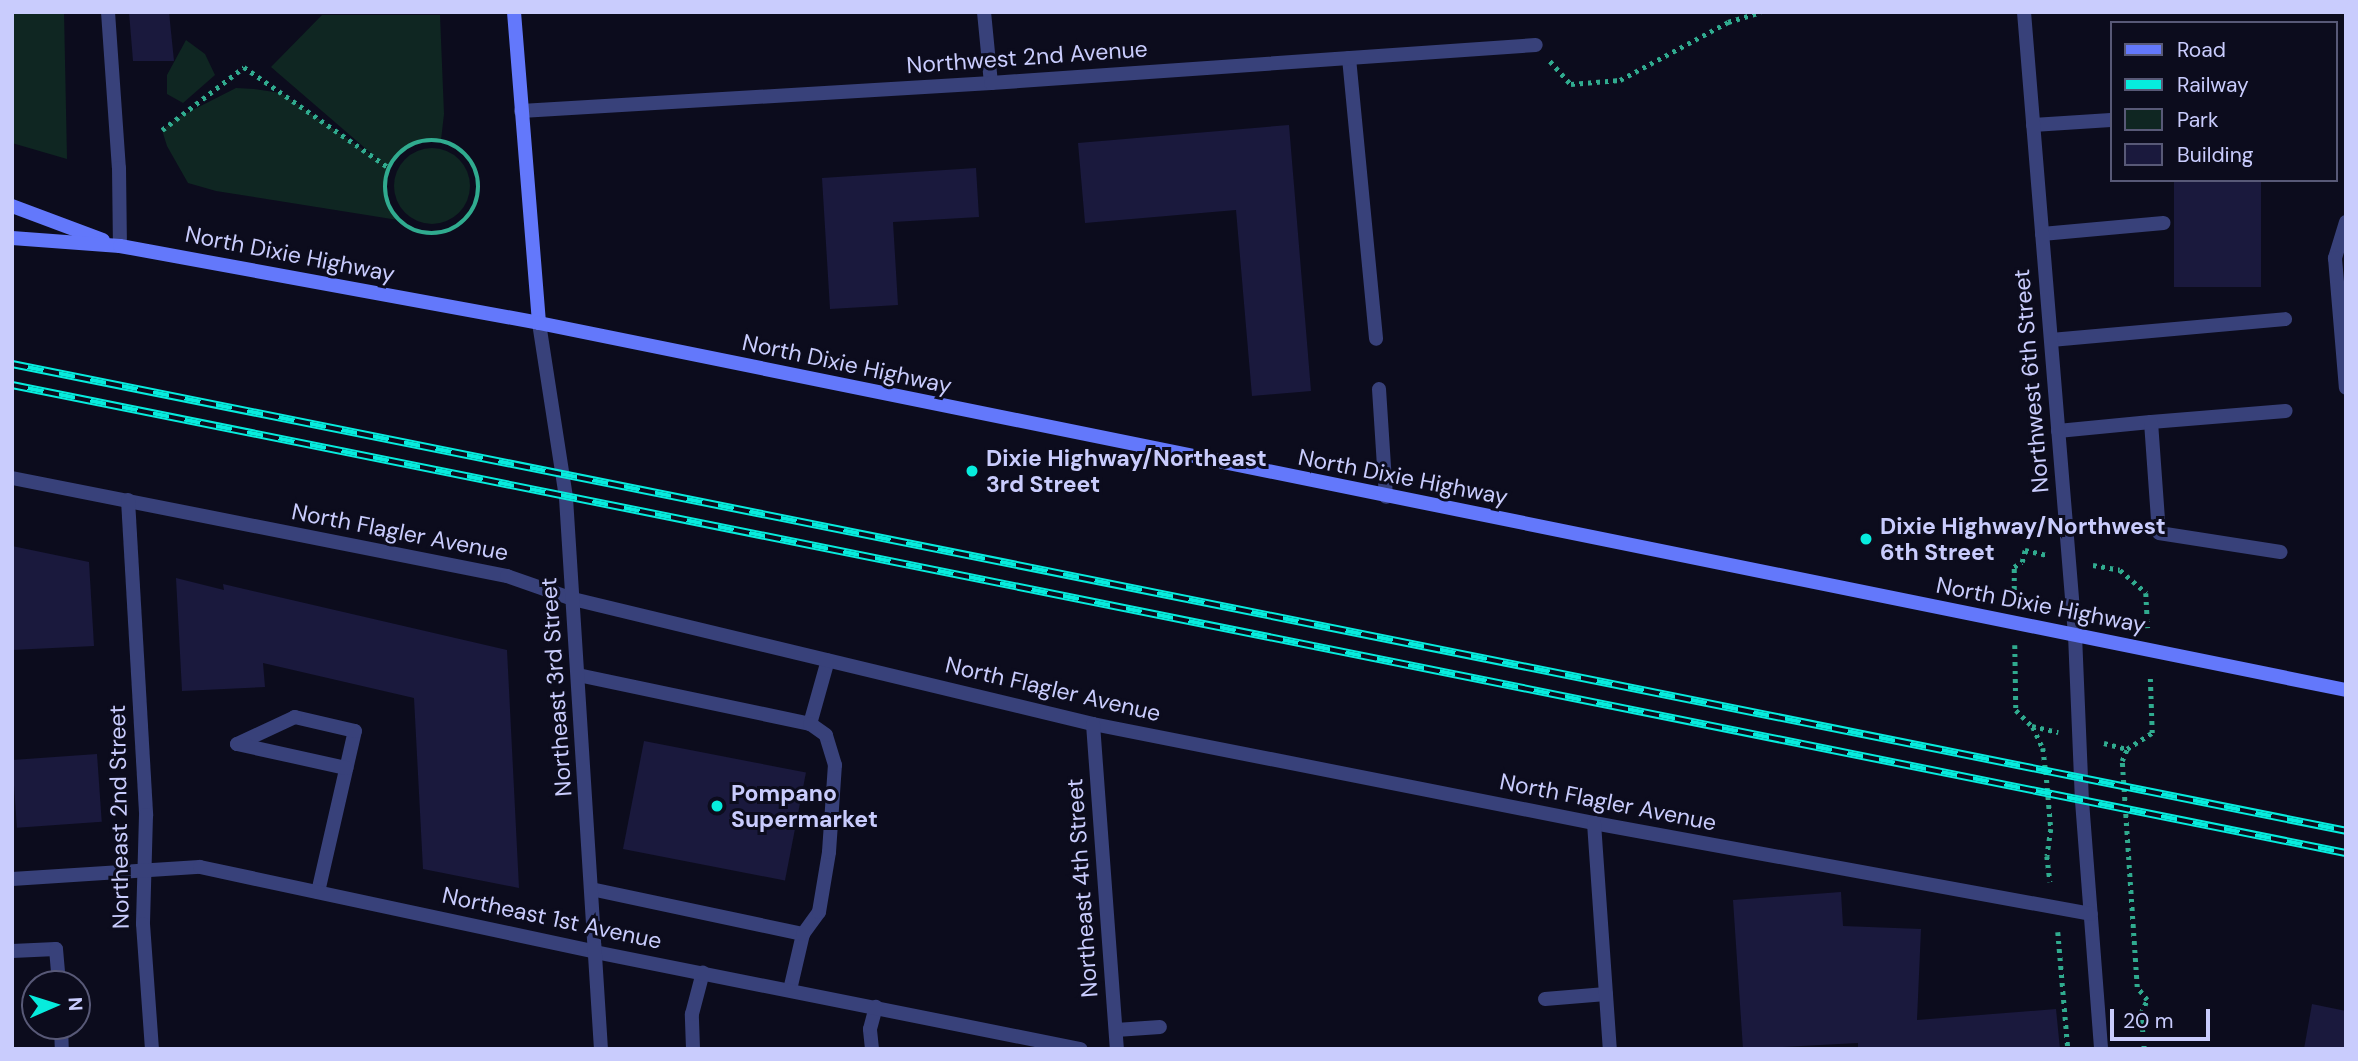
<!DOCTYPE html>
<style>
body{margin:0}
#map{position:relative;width:2358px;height:1061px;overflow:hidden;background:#0c0c1d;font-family:"DM Sans",sans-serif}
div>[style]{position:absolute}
.green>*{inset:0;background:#0f2622}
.round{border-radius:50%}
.building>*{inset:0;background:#1a193d;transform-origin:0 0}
.path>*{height:4.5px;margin-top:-2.25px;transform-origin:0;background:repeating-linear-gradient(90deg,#30ab8f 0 3.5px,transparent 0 8.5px)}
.path>.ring{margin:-2.25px;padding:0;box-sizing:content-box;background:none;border:4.5px solid #30ab8f;border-radius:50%}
.service>*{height:14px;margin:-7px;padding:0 7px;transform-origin:7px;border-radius:7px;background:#38417a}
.minor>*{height:14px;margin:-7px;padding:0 7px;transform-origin:7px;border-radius:7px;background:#38417a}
.tertiary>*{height:14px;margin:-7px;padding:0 7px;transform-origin:7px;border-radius:7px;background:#38417a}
.secondary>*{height:14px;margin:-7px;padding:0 7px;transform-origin:7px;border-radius:7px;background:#6378fb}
.rail>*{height:8px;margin-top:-4px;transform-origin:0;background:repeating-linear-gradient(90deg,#0c0c1d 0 16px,#07ecdd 0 32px);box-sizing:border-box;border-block:2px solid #07ecdd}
.dots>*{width:19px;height:19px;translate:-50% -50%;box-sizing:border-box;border:4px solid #0c0c1d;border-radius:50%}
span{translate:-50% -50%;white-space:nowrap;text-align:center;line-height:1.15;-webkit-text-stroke:6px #0c0c1d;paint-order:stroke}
.street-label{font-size:23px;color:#c9ccfd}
.poi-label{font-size:23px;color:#c9ccfd;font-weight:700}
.left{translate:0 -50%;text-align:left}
.frame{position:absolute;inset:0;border:14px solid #c9ccfd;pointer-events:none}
.legend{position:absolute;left:2110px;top:21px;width:228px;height:161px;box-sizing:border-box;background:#0c0c1d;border:2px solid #585977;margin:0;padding:9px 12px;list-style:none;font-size:21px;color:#c9ccfd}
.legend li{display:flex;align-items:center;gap:14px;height:35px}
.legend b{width:35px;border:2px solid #585977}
.north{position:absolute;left:21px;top:970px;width:70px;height:70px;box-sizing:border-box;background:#0c0c1d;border:2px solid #585977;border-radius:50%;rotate:87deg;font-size:19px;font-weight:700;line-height:28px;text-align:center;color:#c9ccfd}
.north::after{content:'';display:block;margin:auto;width:24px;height:32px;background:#07ecdd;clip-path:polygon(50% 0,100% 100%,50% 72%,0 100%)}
.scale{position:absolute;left:2110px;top:1009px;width:100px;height:32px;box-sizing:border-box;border:4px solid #c9ccfd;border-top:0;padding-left:9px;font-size:21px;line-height:24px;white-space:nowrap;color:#c9ccfd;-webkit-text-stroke:5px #0c0c1d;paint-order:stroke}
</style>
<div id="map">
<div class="green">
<div style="clip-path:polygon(12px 12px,64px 12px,67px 159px,12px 143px)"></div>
<div style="clip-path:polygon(322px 15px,440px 15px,444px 114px,441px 140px,412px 143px,400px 151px,388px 167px,384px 190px,391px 211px,398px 220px,216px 191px,188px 183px,167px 146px,162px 130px,177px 118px,236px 88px,254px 89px,281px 93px,380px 161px,271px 67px)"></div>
<div style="clip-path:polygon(186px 40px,205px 54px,215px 75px,183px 103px,167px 94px,167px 75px)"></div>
<div class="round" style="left:394px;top:148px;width:76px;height:76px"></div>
</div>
<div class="building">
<div style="clip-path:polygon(129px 12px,169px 12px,174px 61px,133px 61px)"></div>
<div style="clip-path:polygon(1289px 125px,1311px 391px,1252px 396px,1236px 210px,1085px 223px,1078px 143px)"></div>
<div style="clip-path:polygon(976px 168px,979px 217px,893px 222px,898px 305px,830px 309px,822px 178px)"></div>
<div style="left:2174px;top:180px;width:87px;height:107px"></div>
<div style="clip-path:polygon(12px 546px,89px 562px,94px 646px,12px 650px)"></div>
<div style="clip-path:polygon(176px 578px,224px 590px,223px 584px,507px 650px,519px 888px,423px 869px,414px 698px,263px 663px,265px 687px,182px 691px)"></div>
<div style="left:644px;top:741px;width:165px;height:110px;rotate:11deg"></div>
<div style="left:97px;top:754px;width:68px;height:85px;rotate:86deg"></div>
<div style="clip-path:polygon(1841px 892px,1843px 926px,1921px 929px,1917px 1020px,2056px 1009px,2060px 1049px,1858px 1049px,1858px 1043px,1743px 1049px,1733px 900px)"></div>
<div style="clip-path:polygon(2312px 1004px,2346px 1011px,2346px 1049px,2304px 1049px)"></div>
</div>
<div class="path">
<div style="left:1550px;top:61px;width:31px;rotate:48deg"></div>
<div style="left:1571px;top:84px;width:49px;rotate:-4.7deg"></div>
<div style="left:1620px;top:80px;width:123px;rotate:-28.2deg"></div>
<div style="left:1728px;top:22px;width:34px;rotate:-17deg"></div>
<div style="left:162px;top:130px;width:103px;rotate:-37.5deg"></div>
<div style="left:244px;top:67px;width:175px;rotate:34.8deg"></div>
<div class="ring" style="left:385px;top:140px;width:89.5px;height:89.5px"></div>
<div style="left:2093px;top:565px;width:27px;rotate:10deg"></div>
<div style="left:2120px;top:570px;width:35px;rotate:41deg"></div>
<div style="left:2146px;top:593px;width:35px;rotate:87deg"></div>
<div style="left:2014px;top:598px;width:31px;rotate:-90deg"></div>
<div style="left:2014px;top:567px;width:9px;rotate:-32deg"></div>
<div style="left:2022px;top:562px;width:12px;rotate:-76deg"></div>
<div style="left:2025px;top:550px;width:23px;rotate:13deg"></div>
<div style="left:2015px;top:645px;width:65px;rotate:89.1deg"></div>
<div style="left:2016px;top:710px;width:23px;rotate:45deg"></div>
<div style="left:2032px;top:726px;width:27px;rotate:13deg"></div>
<div style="left:2033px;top:727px;width:23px;rotate:65deg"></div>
<div style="left:2043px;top:748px;width:23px;rotate:83deg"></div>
<div style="left:2046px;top:771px;width:58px;rotate:85.1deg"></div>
<div style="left:2051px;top:829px;width:27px;rotate:98deg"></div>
<div style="left:2047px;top:856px;width:26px;rotate:83deg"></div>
<div style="left:2104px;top:743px;width:24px;rotate:15deg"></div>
<div style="left:2058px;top:932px;width:117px;rotate:85.1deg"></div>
<div style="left:2144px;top:1049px;width:36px;rotate:-95deg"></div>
<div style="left:2141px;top:1013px;width:14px;rotate:-65deg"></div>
<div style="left:2147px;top:1000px;width:16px;rotate:-128deg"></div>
<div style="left:2137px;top:987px;width:226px;rotate:-93.8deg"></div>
<div style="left:2122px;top:761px;width:13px;rotate:-67deg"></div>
<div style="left:2127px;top:749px;width:30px;rotate:-33deg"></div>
<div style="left:2152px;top:733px;width:58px;rotate:-92deg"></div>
</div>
<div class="service">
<div style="left:108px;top:12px;width:156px;rotate:86deg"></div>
<div style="left:119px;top:168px;width:78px;rotate:89.3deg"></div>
<div style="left:984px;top:12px;width:71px;rotate:84.4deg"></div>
<div style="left:1349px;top:58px;width:282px;rotate:84.5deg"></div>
<div style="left:2033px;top:125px;width:78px;rotate:-3.7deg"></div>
<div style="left:2346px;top:222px;width:38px;rotate:107deg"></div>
<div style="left:2335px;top:258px;width:130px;rotate:85.2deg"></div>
<div style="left:2042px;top:234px;width:122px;rotate:-5.2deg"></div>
<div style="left:2051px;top:340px;width:235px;rotate:-5.1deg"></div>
<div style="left:1379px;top:389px;width:108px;rotate:86.3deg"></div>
<div style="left:2151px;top:422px;width:135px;rotate:-4.7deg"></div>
<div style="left:2058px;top:431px;width:93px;rotate:-5.5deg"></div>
<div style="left:2151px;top:422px;width:111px;rotate:85.9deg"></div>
<div style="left:2159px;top:533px;width:123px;rotate:8.9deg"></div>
<div style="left:578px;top:675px;width:237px;rotate:11.9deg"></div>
<div style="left:810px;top:724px;width:66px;rotate:-74.3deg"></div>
<div style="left:591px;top:889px;width:217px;rotate:12deg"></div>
<div style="left:803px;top:934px;width:57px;rotate:103.1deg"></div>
<div style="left:318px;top:892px;width:165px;rotate:-77.1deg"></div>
<div style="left:355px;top:731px;width:62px;rotate:-166.9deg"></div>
<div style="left:295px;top:717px;width:64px;rotate:155deg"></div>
<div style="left:237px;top:744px;width:112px;rotate:12.4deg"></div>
<div style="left:803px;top:934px;width:27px;rotate:-54deg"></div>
<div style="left:819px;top:912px;width:61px;rotate:-80.5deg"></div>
<div style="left:829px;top:852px;width:87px;rotate:-86.1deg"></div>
<div style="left:835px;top:765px;width:31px;rotate:-107deg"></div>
<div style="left:826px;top:735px;width:19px;rotate:-145deg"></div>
<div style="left:12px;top:951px;width:44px;rotate:-2.6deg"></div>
<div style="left:56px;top:949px;width:35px;rotate:85deg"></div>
<div style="left:1545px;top:999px;width:61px;rotate:-4.7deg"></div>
<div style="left:61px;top:1026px;width:23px;rotate:88deg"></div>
<div style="left:1116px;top:1030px;width:44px;rotate:-3.9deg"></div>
<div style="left:693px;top:1049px;width:35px;rotate:-92deg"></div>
<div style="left:692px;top:1014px;width:43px;rotate:-75.3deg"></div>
<div style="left:872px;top:1049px;width:20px;rotate:-96deg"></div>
<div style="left:870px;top:1029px;width:23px;rotate:-75deg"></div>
</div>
<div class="minor">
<div style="left:2024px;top:12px;width:625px;rotate:85.32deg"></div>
<div style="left:2075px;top:635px;width:166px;rotate:87.6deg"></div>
<div style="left:2082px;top:801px;width:249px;rotate:85.6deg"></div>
<div style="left:521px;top:111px;width:471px;rotate:-3.4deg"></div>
<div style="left:991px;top:83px;width:546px;rotate:-3.99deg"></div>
<div style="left:12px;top:478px;width:505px;rotate:11.2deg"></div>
<div style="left:507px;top:576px;width:70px;rotate:19.2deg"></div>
<div style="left:573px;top:599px;width:535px;rotate:13.52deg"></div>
<div style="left:1093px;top:724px;width:511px;rotate:11.18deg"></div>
<div style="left:1594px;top:823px;width:505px;rotate:10.38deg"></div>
<div style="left:128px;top:500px;width:316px;rotate:86.7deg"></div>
<div style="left:146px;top:815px;width:109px;rotate:91.6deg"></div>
<div style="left:143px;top:924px;width:125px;rotate:85.9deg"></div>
<div style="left:1093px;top:724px;width:326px;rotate:85.8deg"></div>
<div style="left:1594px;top:823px;width:227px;rotate:86deg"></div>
<div style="left:12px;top:879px;width:188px;rotate:-3.7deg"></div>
<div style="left:200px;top:867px;width:404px;rotate:12.1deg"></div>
<div style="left:595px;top:952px;width:495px;rotate:11.3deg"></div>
</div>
<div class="tertiary">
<div style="left:539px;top:323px;width:177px;rotate:81.2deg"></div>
<div style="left:566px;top:498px;width:552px;rotate:86.37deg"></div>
</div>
<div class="secondary">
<div style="left:514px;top:12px;width:312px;rotate:85.4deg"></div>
<div style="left:12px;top:206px;width:97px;rotate:20.5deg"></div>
<div style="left:12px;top:238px;width:108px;rotate:4.2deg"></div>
<div style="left:120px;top:246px;width:426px;rotate:10.4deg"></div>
<div style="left:539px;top:323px;width:1844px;rotate:11.48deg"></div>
</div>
<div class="rail">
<div style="left:12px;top:364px;width:2380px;rotate:11.31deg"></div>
<div style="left:12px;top:385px;width:2380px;rotate:11.34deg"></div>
</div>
<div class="dots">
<div style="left:972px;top:471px;background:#07ecdd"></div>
<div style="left:1866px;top:539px;background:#07ecdd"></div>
<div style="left:717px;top:806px;background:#07ecdd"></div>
</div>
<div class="street-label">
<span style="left:1027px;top:57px;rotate:-4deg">Northwest 2nd Avenue</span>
<span style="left:290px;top:254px;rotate:11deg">North Dixie Highway</span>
<span style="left:847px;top:364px;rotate:12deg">North Dixie Highway</span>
<span style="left:2031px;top:381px;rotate:-95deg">Northwest 6th Street</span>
<span style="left:1403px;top:477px;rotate:11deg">North Dixie Highway</span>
<span style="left:400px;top:532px;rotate:11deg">North Flagler Avenue</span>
<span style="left:2041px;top:605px;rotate:11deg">North Dixie Highway</span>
<span style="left:556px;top:687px;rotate:-94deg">Northeast 3rd Street</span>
<span style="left:1053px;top:689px;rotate:13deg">North Flagler Avenue</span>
<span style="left:1608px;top:802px;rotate:11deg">North Flagler Avenue</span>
<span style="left:119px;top:817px;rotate:-91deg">Northeast 2nd Street</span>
<span style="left:1082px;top:888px;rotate:-94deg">Northeast 4th Street</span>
<span style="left:552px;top:918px;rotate:12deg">Northeast 1st Avenue</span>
</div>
<div class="poi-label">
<span class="left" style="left:986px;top:471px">Dixie Highway/Northeast<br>3rd Street</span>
<span class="left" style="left:1880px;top:539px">Dixie Highway/Northwest<br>6th Street</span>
<span class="left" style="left:731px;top:806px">Pompano<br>Supermarket</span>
</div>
<div class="frame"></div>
<ul class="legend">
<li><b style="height:9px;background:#6378fb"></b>Road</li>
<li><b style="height:9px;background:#07ecdd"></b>Railway</li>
<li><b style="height:19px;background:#0f2622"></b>Park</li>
<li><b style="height:19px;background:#1a193d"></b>Building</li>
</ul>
<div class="north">N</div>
<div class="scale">20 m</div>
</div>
